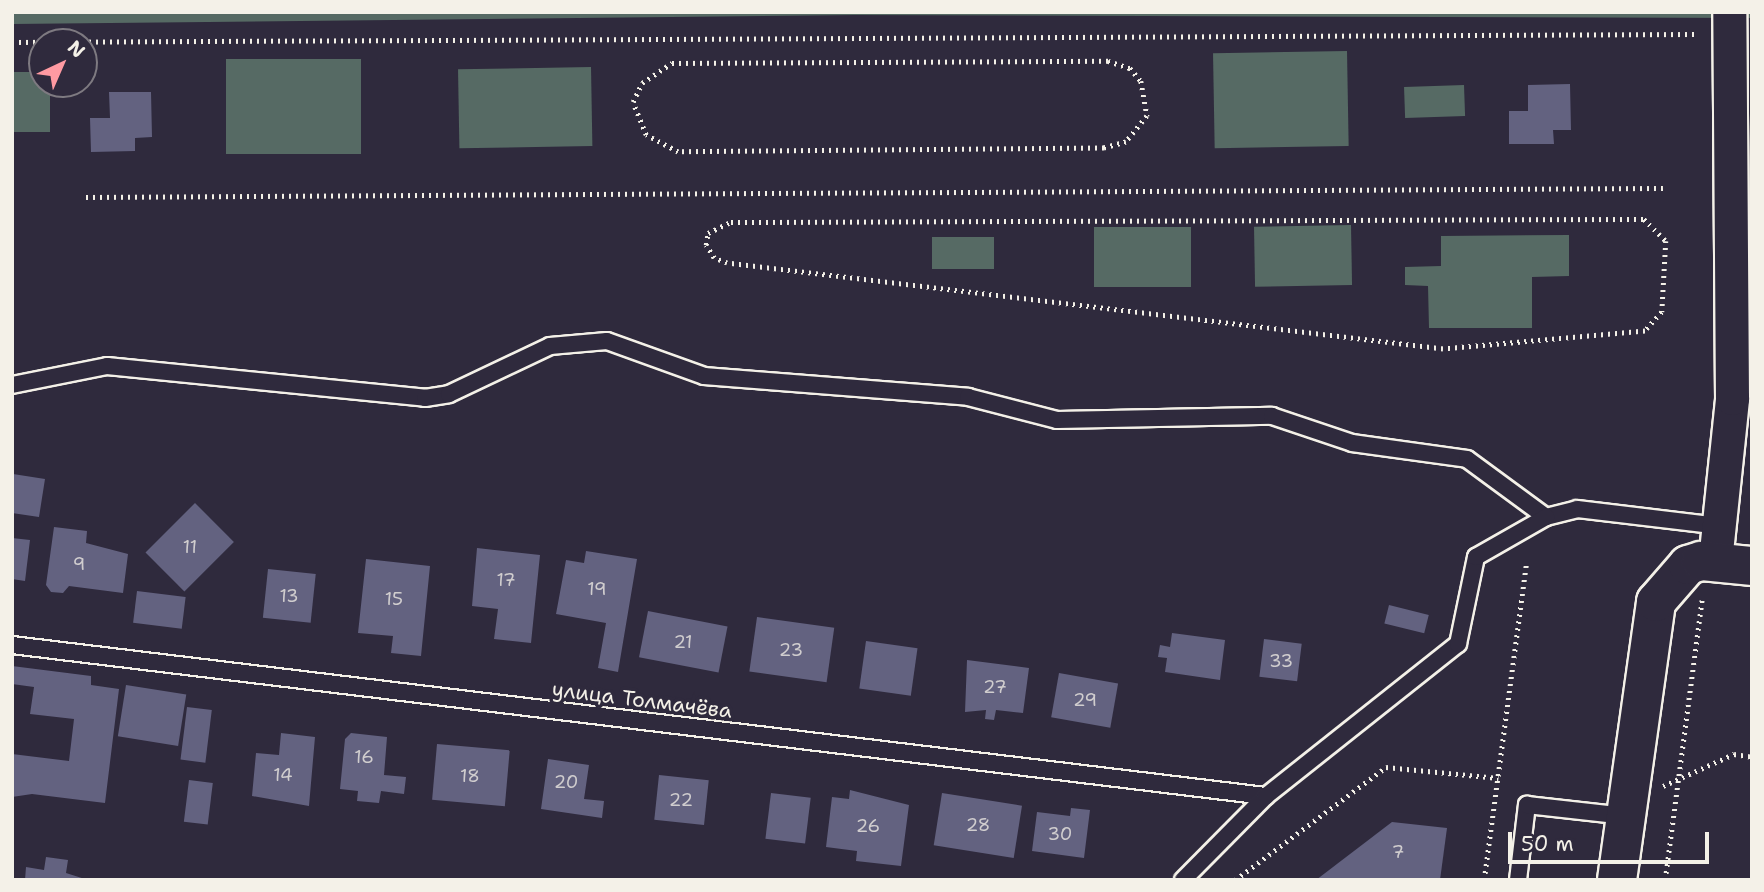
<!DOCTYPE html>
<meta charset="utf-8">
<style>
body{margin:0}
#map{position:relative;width:1764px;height:892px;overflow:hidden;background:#2f2a3d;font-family:"Shantell Sans",sans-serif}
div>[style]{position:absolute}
.green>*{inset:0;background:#566a64;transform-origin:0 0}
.building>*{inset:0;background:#636280;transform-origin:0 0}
.path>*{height:4.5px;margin-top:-2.25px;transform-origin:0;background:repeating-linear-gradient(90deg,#f4f1e8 0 2px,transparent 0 7px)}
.roads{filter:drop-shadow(2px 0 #f4f1e8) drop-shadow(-2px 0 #f4f1e8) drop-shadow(0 2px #f4f1e8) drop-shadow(0 -2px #f4f1e8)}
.lane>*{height:16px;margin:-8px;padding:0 8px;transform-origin:8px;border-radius:8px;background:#2f2a3d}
.street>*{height:33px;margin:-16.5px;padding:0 16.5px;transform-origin:16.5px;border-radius:16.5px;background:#2f2a3d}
.secondary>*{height:38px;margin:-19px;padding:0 19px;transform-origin:19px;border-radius:19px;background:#2f2a3d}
span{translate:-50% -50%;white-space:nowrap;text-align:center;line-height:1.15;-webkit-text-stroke:7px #2f2a3d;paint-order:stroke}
.number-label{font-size:18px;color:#d0cdce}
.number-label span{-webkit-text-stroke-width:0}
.street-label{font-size:21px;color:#f4f1e8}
.frame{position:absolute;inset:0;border:14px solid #f4f1e8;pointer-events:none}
.north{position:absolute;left:28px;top:28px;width:70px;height:70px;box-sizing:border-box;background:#2f2a3d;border:2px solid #7e7a81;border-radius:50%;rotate:44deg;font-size:19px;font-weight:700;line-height:28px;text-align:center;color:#f4f1e8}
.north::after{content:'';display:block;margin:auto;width:24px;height:32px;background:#ff9aa2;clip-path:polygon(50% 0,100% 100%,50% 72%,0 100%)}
.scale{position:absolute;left:1508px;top:832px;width:201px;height:32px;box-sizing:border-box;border:4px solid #f4f1e8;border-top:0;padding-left:9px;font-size:21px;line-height:24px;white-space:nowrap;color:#f4f1e8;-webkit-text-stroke:5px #2f2a3d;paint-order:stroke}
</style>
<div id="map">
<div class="green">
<div style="clip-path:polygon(12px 12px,1752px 12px,1752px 18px,855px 15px,12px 24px)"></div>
<div style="left:1347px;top:51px;width:95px;height:134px;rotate:89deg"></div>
<div style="left:361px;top:59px;width:95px;height:135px;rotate:90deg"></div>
<div style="left:591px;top:67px;width:79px;height:133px;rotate:89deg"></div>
<div style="clip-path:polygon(12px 72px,42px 72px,42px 84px,50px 84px,50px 132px,12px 132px)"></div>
<div style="left:1464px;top:85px;width:31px;height:60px;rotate:88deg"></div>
<div style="left:1351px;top:225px;width:60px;height:97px;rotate:89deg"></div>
<div style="left:1094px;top:227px;width:97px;height:60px"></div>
<div style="clip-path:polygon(1569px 235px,1569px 276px,1532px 277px,1532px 328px,1429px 328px,1428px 286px,1405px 285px,1405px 267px,1441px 266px,1441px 236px)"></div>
<div style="left:932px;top:237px;width:62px;height:32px"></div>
</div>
<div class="building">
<div style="clip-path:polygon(1570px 84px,1571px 130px,1553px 130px,1554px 144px,1509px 144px,1509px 111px,1528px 111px,1528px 85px)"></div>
<div style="clip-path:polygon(109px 92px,151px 92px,152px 137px,135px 138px,135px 151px,91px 152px,90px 118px,110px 118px)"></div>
<div style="clip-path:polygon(13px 474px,45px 479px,39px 517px,12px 513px)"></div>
<div style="left:195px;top:503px;width:55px;height:70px;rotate:45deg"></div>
<div style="clip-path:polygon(54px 527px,87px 531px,86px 543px,128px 554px,123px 593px,69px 586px,63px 593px,51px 592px,46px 585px)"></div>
<div style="clip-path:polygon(12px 538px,30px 540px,25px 581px,12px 579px)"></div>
<div style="clip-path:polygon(477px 548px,540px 555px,531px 643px,494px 639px,498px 609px,472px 606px)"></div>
<div style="clip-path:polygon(586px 551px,637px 559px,618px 672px,598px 668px,606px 623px,556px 614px,566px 560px,584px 563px)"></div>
<div style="clip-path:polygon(366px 559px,430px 566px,421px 656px,391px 653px,393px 636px,358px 633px)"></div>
<div style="left:268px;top:569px;width:48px;height:49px;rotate:6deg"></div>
<div style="left:137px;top:591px;width:49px;height:32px;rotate:7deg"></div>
<div style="left:1389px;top:605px;width:41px;height:19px;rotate:14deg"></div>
<div style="left:648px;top:611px;width:81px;height:47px;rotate:11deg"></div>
<div style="left:757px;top:617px;width:78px;height:55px;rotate:8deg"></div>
<div style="clip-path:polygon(1172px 633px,1225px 640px,1220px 680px,1165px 672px,1167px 658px,1158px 657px,1160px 645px,1170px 647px)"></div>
<div style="left:1264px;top:639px;width:38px;height:38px;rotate:7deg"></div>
<div style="left:866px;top:641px;width:52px;height:48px;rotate:8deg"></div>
<div style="clip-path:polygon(967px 660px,1029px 668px,1023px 713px,996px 710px,994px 720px,985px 719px,986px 710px,965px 712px)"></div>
<div style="clip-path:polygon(12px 666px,91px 676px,91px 685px,119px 689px,105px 803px,32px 794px,12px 797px,12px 754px,69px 761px,74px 719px,30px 714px,34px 687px,12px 684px)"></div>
<div style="left:1059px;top:673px;width:60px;height:45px;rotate:10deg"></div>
<div style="left:126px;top:685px;width:61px;height:52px;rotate:9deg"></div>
<div style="left:187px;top:707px;width:25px;height:53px;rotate:7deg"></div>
<div style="clip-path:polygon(281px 733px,315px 737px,309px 806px,252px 796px,256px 753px,279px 755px)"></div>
<div style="clip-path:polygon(351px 733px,387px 737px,384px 775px,406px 777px,404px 794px,381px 791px,379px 803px,357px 801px,358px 791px,340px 789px,345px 739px)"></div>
<div style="left:437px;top:744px;width:73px;height:56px;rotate:5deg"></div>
<div style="clip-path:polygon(548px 759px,589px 765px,584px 799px,604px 801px,602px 818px,541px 809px)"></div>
<div style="left:659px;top:775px;width:50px;height:45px;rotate:6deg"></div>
<div style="left:189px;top:780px;width:24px;height:42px;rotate:7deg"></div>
<div style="clip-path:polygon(850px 790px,909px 805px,901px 866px,856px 861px,857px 851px,826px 847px,832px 797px,849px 799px)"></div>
<div style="left:771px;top:793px;width:40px;height:46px;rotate:7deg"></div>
<div style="left:942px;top:793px;width:81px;height:53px;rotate:9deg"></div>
<div style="clip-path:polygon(1071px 808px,1090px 810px,1084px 858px,1032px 851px,1037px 812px,1070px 816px)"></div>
<div style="clip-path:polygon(1392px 822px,1447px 828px,1440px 880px,1316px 880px)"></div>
<div style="clip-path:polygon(46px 857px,68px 860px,66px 873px,88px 880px,25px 880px,26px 867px,44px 870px)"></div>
</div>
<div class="path">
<div style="left:12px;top:42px;width:1687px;rotate:-0.27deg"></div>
<div style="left:1108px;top:61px;width:23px;rotate:18deg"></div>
<div style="left:1130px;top:68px;width:17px;rotate:50deg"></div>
<div style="left:1141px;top:81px;width:36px;rotate:80deg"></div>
<div style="left:1147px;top:116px;width:33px;rotate:129deg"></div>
<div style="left:1126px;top:142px;width:23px;rotate:165deg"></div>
<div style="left:1104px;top:148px;width:426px;rotate:179.5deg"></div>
<div style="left:678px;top:152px;width:36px;rotate:-152deg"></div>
<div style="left:646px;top:135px;width:35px;rotate:-112deg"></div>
<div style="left:633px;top:102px;width:21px;rotate:-65deg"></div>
<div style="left:642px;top:83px;width:36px;rotate:-34deg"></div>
<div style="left:672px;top:63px;width:436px;rotate:-0.3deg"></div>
<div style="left:86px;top:197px;width:1577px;rotate:-0.33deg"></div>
<div style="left:1644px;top:219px;width:31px;rotate:45deg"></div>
<div style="left:1666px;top:241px;width:71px;rotate:93.2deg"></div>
<div style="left:1662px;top:312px;width:25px;rotate:132deg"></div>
<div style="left:1645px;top:331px;width:203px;rotate:174.9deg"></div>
<div style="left:1443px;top:349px;width:721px;rotate:-173.15deg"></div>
<div style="left:727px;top:263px;width:14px;rotate:-159deg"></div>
<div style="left:714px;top:258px;width:15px;rotate:-122deg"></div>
<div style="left:706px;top:245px;width:12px;rotate:-81deg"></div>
<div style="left:708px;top:233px;width:25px;rotate:-26deg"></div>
<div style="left:731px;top:222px;width:913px;rotate:-0.19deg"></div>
<div style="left:1663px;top:786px;width:78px;rotate:-24.3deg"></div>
<div style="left:1734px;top:754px;width:18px;rotate:9deg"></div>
<div style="left:1235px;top:880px;width:189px;rotate:-36.8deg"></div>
<div style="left:1386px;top:767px;width:113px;rotate:5.6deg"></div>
<div style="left:1484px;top:880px;width:318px;rotate:-82.4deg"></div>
<div style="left:1665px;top:880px;width:282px;rotate:-82.5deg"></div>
</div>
<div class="roads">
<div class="lane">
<div style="left:12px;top:385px;width:97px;rotate:-11.3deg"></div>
<div style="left:107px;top:366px;width:320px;rotate:5.7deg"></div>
<div style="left:425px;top:398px;width:24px;rotate:-9deg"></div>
<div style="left:449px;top:394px;width:112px;rotate:-25.4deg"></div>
<div style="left:550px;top:346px;width:57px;rotate:-5deg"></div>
<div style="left:607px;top:341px;width:103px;rotate:19.8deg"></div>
<div style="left:704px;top:376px;width:265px;rotate:4.5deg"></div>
<div style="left:968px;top:397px;width:92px;rotate:14.5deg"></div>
<div style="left:1057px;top:420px;width:215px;rotate:-1.1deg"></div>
<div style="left:1272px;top:416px;width:84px;rotate:18.6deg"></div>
<div style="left:1352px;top:443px;width:116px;rotate:7.9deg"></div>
<div style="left:1467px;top:459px;width:98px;rotate:36.3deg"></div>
<div style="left:1546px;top:517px;width:32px;rotate:-14deg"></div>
<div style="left:1577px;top:509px;width:143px;rotate:6.8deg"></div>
<div style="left:12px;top:645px;width:1263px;rotate:6.87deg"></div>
<div style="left:1183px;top:880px;width:118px;rotate:-45.3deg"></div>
<div style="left:1266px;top:796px;width:245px;rotate:-38.4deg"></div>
<div style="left:1458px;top:644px;width:89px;rotate:-78.3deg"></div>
<div style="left:1476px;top:557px;width:81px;rotate:-29.7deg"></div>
<div style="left:1518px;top:880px;width:76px;rotate:-83.2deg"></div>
<div style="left:1527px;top:805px;width:99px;rotate:6.4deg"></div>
</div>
<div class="street">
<div style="left:1715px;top:561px;width:164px;rotate:-84deg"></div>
<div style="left:1732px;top:398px;width:386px;rotate:-90.4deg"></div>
</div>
<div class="secondary">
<div style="left:1617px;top:880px;width:281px;rotate:-82deg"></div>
<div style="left:1656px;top:602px;width:49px;rotate:-49.1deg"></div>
<div style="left:1688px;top:565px;width:14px;rotate:-17deg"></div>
<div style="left:1701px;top:561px;width:51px;rotate:5.6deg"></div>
</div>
</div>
<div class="number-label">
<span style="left:190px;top:547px">11</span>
<span style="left:79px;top:564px">9</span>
<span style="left:506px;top:580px">17</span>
<span style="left:597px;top:589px">19</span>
<span style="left:289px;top:596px">13</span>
<span style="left:394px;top:599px">15</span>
<span style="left:683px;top:642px">21</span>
<span style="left:791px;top:650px">23</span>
<span style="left:1281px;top:661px">33</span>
<span style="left:995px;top:687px">27</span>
<span style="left:1085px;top:700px">29</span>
<span style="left:364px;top:757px">16</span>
<span style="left:283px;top:775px">14</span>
<span style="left:470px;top:776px">18</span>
<span style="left:566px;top:782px">20</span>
<span style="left:681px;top:800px">22</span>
<span style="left:978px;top:825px">28</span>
<span style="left:868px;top:826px">26</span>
<span style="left:1060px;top:834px">30</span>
<span style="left:1398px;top:852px">7</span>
</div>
<div class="street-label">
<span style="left:642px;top:700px;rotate:7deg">улица Толмачёва</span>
</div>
<div class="frame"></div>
<div class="north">N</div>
<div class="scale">50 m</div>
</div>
